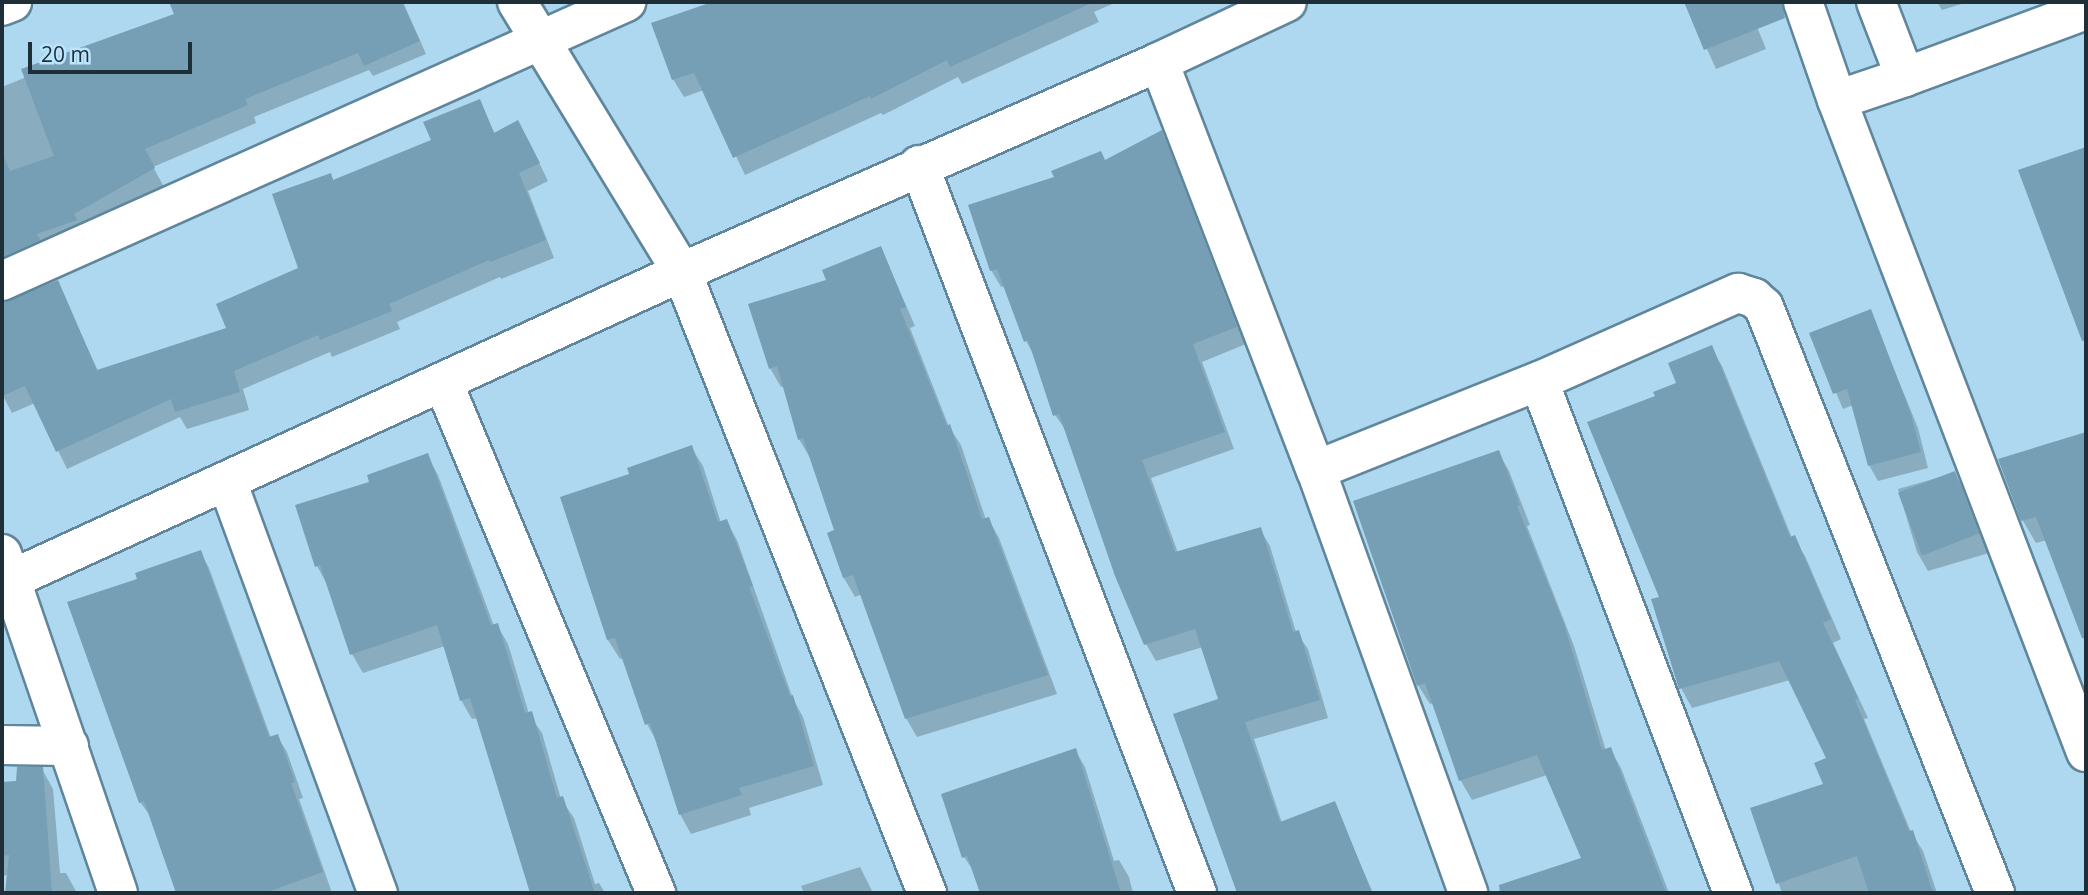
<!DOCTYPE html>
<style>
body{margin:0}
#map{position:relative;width:2088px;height:895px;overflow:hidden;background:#add8ef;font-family:"Open Sans",sans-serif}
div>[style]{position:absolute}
.shadow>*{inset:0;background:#0003}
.building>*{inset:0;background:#769fb5;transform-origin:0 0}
.roads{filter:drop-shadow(2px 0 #5f869c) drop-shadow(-2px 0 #5f869c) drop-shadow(0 2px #5f869c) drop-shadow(0 -2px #5f869c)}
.street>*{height:38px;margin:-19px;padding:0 19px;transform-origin:19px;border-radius:19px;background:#fff}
.secondary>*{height:38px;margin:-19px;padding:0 19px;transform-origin:19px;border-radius:19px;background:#fff}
span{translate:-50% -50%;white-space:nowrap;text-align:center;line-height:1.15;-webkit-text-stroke:6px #bae5fc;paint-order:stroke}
.frame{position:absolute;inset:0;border:4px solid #1e2f38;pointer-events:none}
.scale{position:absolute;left:28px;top:42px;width:164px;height:32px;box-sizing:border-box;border:4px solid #1e2f38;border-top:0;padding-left:9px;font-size:21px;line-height:24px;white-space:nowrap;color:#1e2f38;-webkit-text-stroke:5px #bae5fc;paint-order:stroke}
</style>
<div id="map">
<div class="shadow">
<div style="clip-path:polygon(170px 2px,403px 2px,426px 54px,373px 76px,369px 70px,254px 117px,256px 123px,153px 167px,164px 187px,2px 282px,2px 87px,177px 15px)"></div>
<div style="clip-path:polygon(718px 2px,1117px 2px,1094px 12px,1099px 22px,962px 84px,958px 77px,883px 115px,881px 113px,745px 175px,704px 90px,684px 97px,673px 79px,653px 24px)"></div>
<div style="clip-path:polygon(1686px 2px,1747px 2px,1766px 49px,1716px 69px)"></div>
<div style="clip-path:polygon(1937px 2px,1968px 2px,1942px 10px)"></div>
<div style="clip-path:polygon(479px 101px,495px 134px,528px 140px,548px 181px,528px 191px,554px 258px,501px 279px,500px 277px,397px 322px,400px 329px,332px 357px,330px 352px,243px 389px,249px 410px,187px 429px,180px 417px,67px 469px,35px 403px,12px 413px,2px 394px,2px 304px,57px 282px,98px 371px,229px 329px,300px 269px,330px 175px,334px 181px,433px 141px)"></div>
<div style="clip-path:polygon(1161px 132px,1171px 150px,1246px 344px,1202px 362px,1234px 449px,1151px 478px,1178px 553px,1260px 529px,1270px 546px,1296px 632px,1308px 649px,1328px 718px,1254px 739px,1282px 823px,1334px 803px,1373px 893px,1246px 893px,1237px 879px,1220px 700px,1203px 647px,1156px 661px,1146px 644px,1067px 432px,1055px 415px,1036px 359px,1026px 341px,1005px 286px,1001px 287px,991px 270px,1106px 162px)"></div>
<div style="clip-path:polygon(2086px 149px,2086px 341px,2020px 171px)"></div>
<div style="clip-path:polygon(881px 248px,915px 326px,910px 328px,949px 427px,961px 445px,986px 520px,988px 519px,999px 538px,1057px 694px,917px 737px,906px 718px,862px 594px,855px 597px,844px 578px,829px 534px,836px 531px,810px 458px,799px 439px,785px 386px,781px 387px,770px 368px,828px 281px)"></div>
<div style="clip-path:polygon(1870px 311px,1918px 428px,1928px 468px,1878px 481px,1869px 465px,1853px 405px,1843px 409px,1811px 334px)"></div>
<div style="clip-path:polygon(1711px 347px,1722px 366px,1792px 538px,1805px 556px,1841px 639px,1833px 643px,1868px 718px,1864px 719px,1911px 832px,1923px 851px,1937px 893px,1782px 893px,1753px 809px,1825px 785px,1828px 759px,1790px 680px,1692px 708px,1681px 688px,1661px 599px,1657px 397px,1679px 384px)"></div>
<div style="clip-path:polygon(2086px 433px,2086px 645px,2047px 540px,2036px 543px,2023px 521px,2000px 460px)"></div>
<div style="clip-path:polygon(691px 447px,703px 466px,721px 523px,726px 521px,737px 540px,793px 699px,803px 717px,823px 785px,749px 808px,751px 815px,691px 834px,680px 814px,657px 742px,647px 724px,624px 658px,620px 659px,608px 640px,563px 498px,631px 475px)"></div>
<div style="clip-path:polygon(1498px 452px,1509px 471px,1530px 525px,1527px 526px,1574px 646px,1606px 751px,1610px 749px,1621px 768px,1669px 893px,1528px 893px,1523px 879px,1584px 859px,1547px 775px,1472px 800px,1461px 781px,1434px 703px,1430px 704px,1418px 685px)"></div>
<div style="clip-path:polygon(427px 455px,438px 475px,494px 626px,497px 625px,508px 644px,529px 714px,542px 733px,561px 799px,574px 818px,595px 884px,599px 883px,605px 893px,532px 893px,478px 718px,472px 719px,461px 700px,445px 646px,363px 673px,352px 654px,328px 586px,317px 566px,371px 483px)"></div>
<div style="clip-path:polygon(1954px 473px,1966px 492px,1989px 553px,1928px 571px,1917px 552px,1898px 489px)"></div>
<div style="clip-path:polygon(200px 552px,209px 568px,271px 738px,277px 736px,287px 752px,303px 798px,299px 799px,332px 893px,185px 893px,151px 817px,140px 802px,139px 581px)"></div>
<div style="clip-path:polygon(1075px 750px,1085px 767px,1114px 861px,1119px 860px,1129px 877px,1133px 893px,981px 893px,975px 873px,964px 857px)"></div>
<div style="clip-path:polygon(42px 769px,53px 789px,60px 873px,66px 873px,77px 893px,7px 893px,9px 875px,2px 876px,2px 784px,18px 782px)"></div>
<div style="clip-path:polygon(860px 867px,873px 893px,804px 893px,801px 886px)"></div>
</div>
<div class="building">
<div style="clip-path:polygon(169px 2px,402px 2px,420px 41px,364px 66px,358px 53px,245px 99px,248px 105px,145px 149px,155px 168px,74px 214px,77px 220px,37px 234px,40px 240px,2px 257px,2px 152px,10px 171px,54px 156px,21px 69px,174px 14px)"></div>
<div style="clip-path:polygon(712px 2px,1094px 2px,950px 67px,947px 60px,871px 99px,870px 96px,733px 158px,694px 73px,672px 80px,651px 23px)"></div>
<div style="clip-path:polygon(1684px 2px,1782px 2px,1785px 18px,1704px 50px)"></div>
<div style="clip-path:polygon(480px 99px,494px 133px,518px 120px,540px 163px,519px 173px,546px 240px,490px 262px,489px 260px,389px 304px,392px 311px,320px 340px,318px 335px,234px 371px,240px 392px,175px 412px,171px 399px,56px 452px,25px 386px,2px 396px,2px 303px,58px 280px,97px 370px,226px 328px,216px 304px,298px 268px,272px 194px,331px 173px,333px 180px,431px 140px,423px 122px)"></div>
<div style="clip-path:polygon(1162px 130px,1237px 327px,1193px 344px,1225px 432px,1142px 460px,1175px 552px,1261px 527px,1293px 632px,1299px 630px,1320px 700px,1245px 722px,1280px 822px,1335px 801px,1372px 893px,1237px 893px,1173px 714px,1218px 699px,1195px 629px,1144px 645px,1115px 576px,1059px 414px,1053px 416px,1028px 340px,1024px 342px,997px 269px,990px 271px,968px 205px,1054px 177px,1051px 171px,1101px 151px,1105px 160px)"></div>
<div style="clip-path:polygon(2086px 147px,2086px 340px,2082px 341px,2018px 170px)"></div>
<div style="clip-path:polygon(881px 246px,906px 307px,900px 309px,947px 426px,950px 424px,982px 519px,989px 517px,1048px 675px,905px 719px,853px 575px,843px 578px,827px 533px,834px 530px,803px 438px,798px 440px,777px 366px,769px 369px,748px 304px,826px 280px,822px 270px)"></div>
<div style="clip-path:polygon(1871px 309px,1910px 411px,1921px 452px,1868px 466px,1847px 389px,1833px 394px,1809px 333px)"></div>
<div style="clip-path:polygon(1712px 345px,1790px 537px,1795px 535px,1831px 619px,1823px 623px,1858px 698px,1855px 700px,1909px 831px,1913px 830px,1933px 893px,1869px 893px,1857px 856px,1776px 884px,1750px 808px,1823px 784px,1814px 763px,1826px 758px,1779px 661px,1679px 689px,1651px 599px,1659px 597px,1587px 422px,1655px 396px,1653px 392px,1676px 383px,1668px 363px)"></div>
<div style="clip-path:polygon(2086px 432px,2086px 638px,2082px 638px,2036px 517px,2021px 521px,1998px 459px)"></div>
<div style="clip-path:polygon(692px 445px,718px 522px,727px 519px,753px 586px,749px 587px,790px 696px,793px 695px,814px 766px,739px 788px,742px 795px,679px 815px,650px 723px,645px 725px,615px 638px,607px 640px,560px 497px,629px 474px,627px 468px)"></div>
<div style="clip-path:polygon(1499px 450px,1520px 505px,1517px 506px,1564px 624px,1602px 750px,1611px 747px,1666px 893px,1500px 893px,1499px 885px,1581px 858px,1537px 755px,1459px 781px,1425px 683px,1417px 686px,1353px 501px)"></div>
<div style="clip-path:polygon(428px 453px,491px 625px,498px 623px,525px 713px,532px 711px,557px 798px,563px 796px,595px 893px,530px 893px,470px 698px,460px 701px,437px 625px,350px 655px,320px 565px,315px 567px,295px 505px,369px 482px,367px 475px)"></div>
<div style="left:1955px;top:471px;width:67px;height:61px;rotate:69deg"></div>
<div style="clip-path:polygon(201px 550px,269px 737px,278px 734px,295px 782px,291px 783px,323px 872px,265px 893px,176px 893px,144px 801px,139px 803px,67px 602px,137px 579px,135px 573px)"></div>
<div style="clip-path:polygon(1076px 748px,1121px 893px,980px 893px,967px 856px,962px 858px,941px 794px)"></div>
<div style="clip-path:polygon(17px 767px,43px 767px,52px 893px,5px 893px,9px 855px,2px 856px,2px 782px,16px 781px)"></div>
</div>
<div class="roads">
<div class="street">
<div style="left:517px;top:2px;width:316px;rotate:58.6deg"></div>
<div style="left:682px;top:272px;width:668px;rotate:68.47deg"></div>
<div style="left:2px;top:6px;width:11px;rotate:-22deg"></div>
<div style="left:1159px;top:62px;width:437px;rotate:69deg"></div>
<div style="left:1316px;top:470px;width:449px;rotate:70.2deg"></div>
<div style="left:1905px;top:77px;width:193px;rotate:-20.3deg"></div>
<div style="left:1837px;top:100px;width:698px;rotate:69.1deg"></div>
<div style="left:919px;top:165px;width:779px;rotate:69.1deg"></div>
<div style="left:2px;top:281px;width:684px;rotate:-24.09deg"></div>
<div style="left:1539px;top:381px;width:548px;rotate:69.25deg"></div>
<div style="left:443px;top:382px;width:554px;rotate:67.37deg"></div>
<div style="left:1316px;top:470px;width:240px;rotate:-21.8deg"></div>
<div style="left:1539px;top:381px;width:218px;rotate:-23.9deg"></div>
<div style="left:1738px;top:293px;width:17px;rotate:17deg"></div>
<div style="left:1754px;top:298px;width:13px;rotate:42deg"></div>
<div style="left:1764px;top:307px;width:630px;rotate:68.49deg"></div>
<div style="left:227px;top:481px;width:439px;rotate:69.9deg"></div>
<div style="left:2px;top:554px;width:358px;rotate:71.1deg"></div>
<div style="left:12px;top:579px;width:737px;rotate:-24.62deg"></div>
<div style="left:682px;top:272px;width:521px;rotate:-23.76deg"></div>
<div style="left:1159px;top:62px;width:141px;rotate:-25.1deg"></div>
<div style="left:2px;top:745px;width:67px;rotate:0.9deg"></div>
</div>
<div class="secondary">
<div style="left:1803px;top:2px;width:104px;rotate:70.9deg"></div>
<div style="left:1837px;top:100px;width:72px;rotate:-18.7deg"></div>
<div style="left:1905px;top:77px;width:80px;rotate:-111.1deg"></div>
</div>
</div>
<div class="frame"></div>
<div class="scale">20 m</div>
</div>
